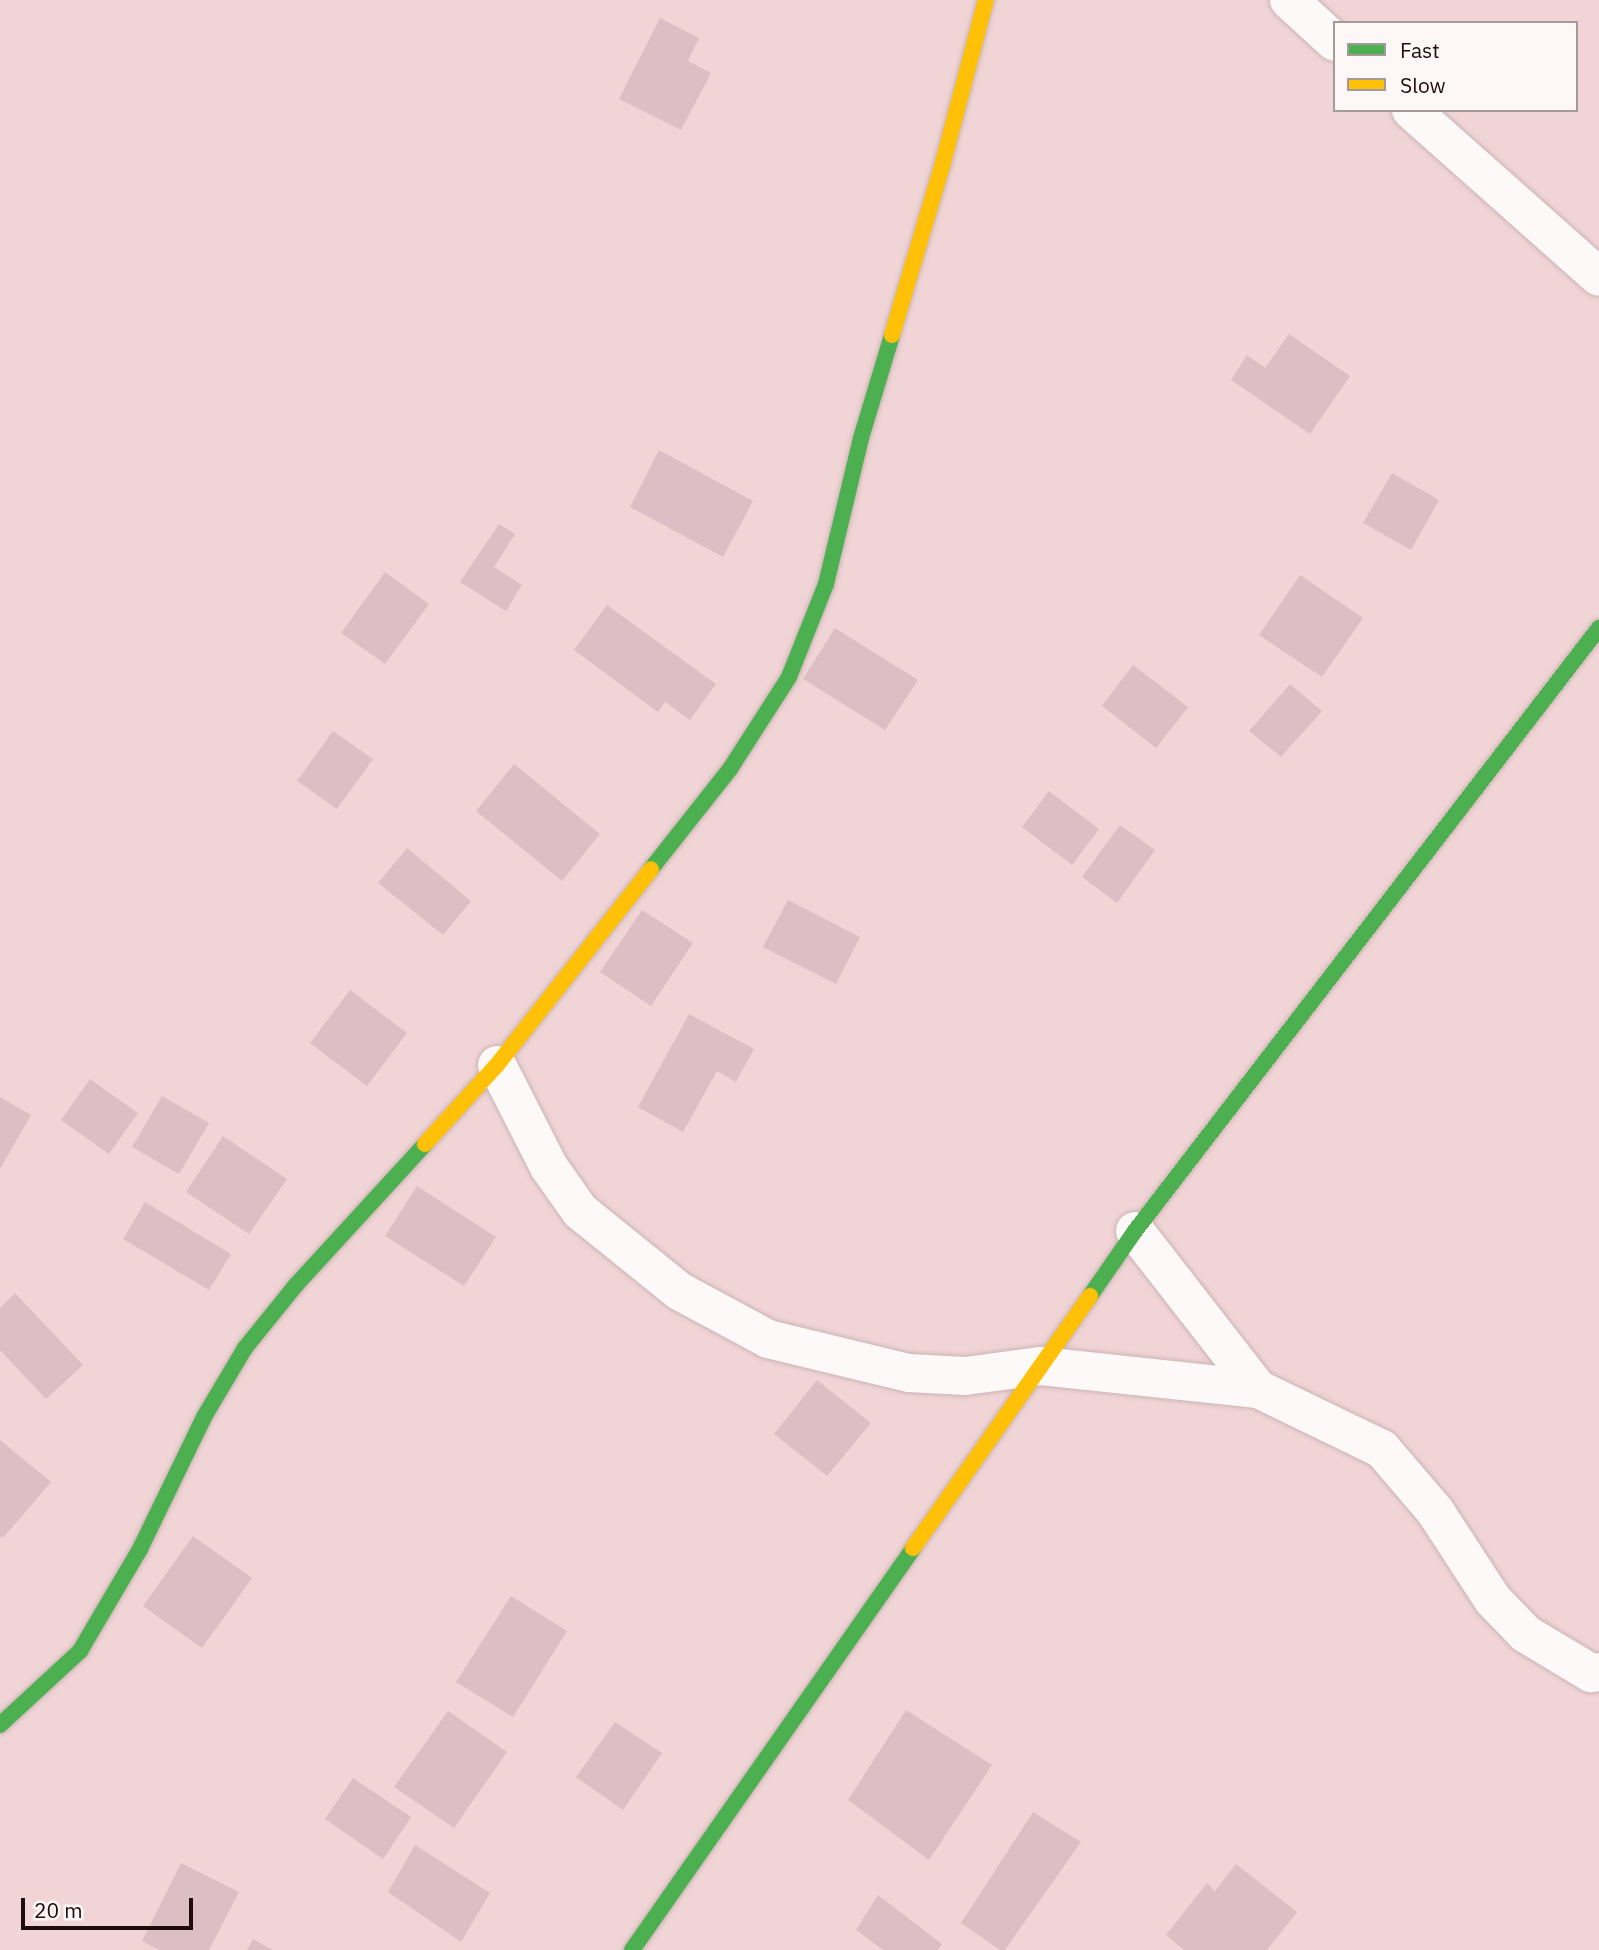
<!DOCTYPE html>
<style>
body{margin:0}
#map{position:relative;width:1599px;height:1950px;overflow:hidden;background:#f1d5d6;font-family:"IBM Plex Sans",sans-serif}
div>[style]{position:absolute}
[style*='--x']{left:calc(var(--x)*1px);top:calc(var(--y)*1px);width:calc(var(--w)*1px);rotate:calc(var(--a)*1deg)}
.building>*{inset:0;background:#dbbfc5}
.roads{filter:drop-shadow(0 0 2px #cbb3b4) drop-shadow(0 0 2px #cbb3b4)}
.street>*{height:38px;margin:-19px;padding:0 19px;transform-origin:19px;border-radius:19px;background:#fdf9f9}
.fast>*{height:16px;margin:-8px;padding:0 8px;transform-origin:8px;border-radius:8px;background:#4caf50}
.slow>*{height:16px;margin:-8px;padding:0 8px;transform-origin:8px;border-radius:8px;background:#ffc107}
span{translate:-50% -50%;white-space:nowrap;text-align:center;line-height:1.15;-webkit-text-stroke:7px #fef7f8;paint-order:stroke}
.legend{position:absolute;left:1333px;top:21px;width:245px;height:91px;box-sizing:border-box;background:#fef7f8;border:2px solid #a6999a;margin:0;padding:9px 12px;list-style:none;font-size:21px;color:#210b0d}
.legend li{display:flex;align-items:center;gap:14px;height:35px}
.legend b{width:35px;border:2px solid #a6999a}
.scale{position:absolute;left:21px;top:1898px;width:172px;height:32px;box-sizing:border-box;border:4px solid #210b0d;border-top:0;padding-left:9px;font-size:21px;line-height:24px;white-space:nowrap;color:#210b0d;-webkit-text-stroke:5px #fef7f8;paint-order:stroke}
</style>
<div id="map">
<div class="building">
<div style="clip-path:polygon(660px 18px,699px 38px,688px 61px,711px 73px,681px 130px,619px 99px)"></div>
<div style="clip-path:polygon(1289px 334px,1350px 376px,1310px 434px,1231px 380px,1247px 355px,1265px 368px)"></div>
<div style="clip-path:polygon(659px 450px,753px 501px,723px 557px,630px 507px)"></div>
<div style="clip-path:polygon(1392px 473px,1439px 500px,1411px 550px,1363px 523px)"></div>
<div style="clip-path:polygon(499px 524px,515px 534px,494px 567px,522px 585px,506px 611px,460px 582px)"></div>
<div style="clip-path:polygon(385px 572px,429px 604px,385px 664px,341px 633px)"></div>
<div style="clip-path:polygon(1300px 575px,1363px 618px,1322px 677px,1259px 635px)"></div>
<div style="clip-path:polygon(607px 605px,716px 684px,690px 720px,665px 702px,658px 712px,574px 650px)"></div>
<div style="clip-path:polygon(835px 628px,918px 680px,885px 730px,803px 679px)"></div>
<div style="clip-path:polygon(1133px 665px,1188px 707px,1156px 748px,1102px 706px)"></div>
<div style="clip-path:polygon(1290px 684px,1322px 711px,1281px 757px,1249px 731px)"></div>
<div style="clip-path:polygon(333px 731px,373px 759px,337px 809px,297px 781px)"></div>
<div style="clip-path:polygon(514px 764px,600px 834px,562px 881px,476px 811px)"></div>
<div style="clip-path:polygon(1049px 791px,1099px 829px,1072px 865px,1022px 827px)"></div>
<div style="clip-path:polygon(1120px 825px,1155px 850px,1117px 903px,1082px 877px)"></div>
<div style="clip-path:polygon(407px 848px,471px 901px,443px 935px,378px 883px)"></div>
<div style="clip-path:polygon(788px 900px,860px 937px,836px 984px,763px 947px)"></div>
<div style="clip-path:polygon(642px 910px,693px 943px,651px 1006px,600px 972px)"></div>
<div style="clip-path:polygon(350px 990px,407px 1033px,367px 1086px,310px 1043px)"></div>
<div style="clip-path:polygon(689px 1014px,754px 1049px,736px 1082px,717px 1071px,683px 1132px,638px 1107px)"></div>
<div style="clip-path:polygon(90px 1079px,138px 1113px,109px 1154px,61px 1120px)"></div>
<div style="clip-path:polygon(162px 1096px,209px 1123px,179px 1174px,132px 1147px)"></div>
<div style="clip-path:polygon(0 1097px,31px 1115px,0 1169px)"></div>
<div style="clip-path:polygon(223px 1136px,287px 1179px,249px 1234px,186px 1192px)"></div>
<div style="clip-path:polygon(417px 1186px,496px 1237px,464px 1286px,385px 1236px)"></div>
<div style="clip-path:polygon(145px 1202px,231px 1254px,209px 1290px,123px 1239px)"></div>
<div style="clip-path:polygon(15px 1293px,83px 1365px,46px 1399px,0 1350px,0 1308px)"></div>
<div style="clip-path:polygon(817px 1380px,871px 1423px,827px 1476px,774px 1434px)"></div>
<div style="clip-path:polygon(0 1440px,51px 1482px,3px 1538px,0 1536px)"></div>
<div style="clip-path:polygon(193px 1536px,252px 1578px,202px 1648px,143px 1606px)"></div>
<div style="clip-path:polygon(511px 1596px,567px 1631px,513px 1717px,456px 1682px)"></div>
<div style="clip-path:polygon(906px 1710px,992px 1765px,929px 1860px,848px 1800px)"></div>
<div style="clip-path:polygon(448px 1711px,507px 1752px,454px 1828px,394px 1787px)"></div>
<div style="clip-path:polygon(615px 1722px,662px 1753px,623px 1810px,576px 1777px)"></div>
<div style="clip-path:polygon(353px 1778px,411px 1817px,383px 1859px,325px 1819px)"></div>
<div style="clip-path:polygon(1033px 1812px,1081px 1842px,1005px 1950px,1000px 1950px,961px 1923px)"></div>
<div style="clip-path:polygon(415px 1845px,490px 1893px,461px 1942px,388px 1892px)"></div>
<div style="clip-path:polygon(181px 1863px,239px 1892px,209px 1950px,159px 1950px,142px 1941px)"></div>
<div style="clip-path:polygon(1236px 1864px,1297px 1912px,1267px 1950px,1184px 1950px,1166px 1935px,1207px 1883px,1215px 1891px)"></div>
<div style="clip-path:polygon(878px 1895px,942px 1944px,938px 1950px,883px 1950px,856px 1930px)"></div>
<div style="clip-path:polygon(253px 1939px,273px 1950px,247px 1950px)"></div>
</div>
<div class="roads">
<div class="street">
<div style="--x:1289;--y:0;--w:62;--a:42.4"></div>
<div style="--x:1411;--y:110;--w:251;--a:41.6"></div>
<div style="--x:497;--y:1065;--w:114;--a:63"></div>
<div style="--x:549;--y:1167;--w:54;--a:54.8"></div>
<div style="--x:580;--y:1211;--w:127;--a:38.9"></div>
<div style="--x:679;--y:1291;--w:101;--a:28.3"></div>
<div style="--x:768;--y:1339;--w:145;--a:13.6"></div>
<div style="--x:909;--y:1373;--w:56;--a:3.1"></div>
<div style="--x:965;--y:1376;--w:77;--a:-7.5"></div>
<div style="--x:1041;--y:1366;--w:218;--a:6.1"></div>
<div style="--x:1258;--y:1389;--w:138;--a:25.8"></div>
<div style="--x:1382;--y:1449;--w:82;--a:49.5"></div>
<div style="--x:1435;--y:1511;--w:106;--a:56.9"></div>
<div style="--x:1493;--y:1600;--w:47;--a:45.9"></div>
<div style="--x:1526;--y:1634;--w:76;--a:31"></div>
<div style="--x:1591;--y:1673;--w:8;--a:-7"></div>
<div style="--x:1135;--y:1231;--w:200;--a:52.1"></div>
</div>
<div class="fast">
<div style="--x:651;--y:869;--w:127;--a:-51.7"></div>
<div style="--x:730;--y:769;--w:109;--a:-57.3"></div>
<div style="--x:789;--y:677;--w:100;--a:-68.3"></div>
<div style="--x:826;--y:584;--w:150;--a:-76.5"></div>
<div style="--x:861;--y:438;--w:108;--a:-73.2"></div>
<div style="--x:1090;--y:1296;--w:79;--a:-55.3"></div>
<div style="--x:1135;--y:1231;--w:761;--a:-52.42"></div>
<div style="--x:0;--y:1725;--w:109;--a:-42.8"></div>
<div style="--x:80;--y:1651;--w:118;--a:-59.5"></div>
<div style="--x:140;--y:1549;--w:147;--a:-64.1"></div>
<div style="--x:204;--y:1417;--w:80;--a:-59.3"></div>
<div style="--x:245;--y:1348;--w:81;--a:-51"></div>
<div style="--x:296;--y:1285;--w:191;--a:-47.5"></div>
<div style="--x:632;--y:1950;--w:490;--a:-55"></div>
</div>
<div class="slow">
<div style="--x:892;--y:335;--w:176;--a:-73.5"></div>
<div style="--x:942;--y:166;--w:172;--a:-75.2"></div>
<div style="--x:425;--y:1144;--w:107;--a:-47.7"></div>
<div style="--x:497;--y:1065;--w:249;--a:-51.8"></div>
<div style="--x:913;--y:1548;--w:308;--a:-54.9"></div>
</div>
</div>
<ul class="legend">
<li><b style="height:9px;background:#4caf50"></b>Fast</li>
<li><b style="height:9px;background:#ffc107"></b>Slow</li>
</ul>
<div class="scale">20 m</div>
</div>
